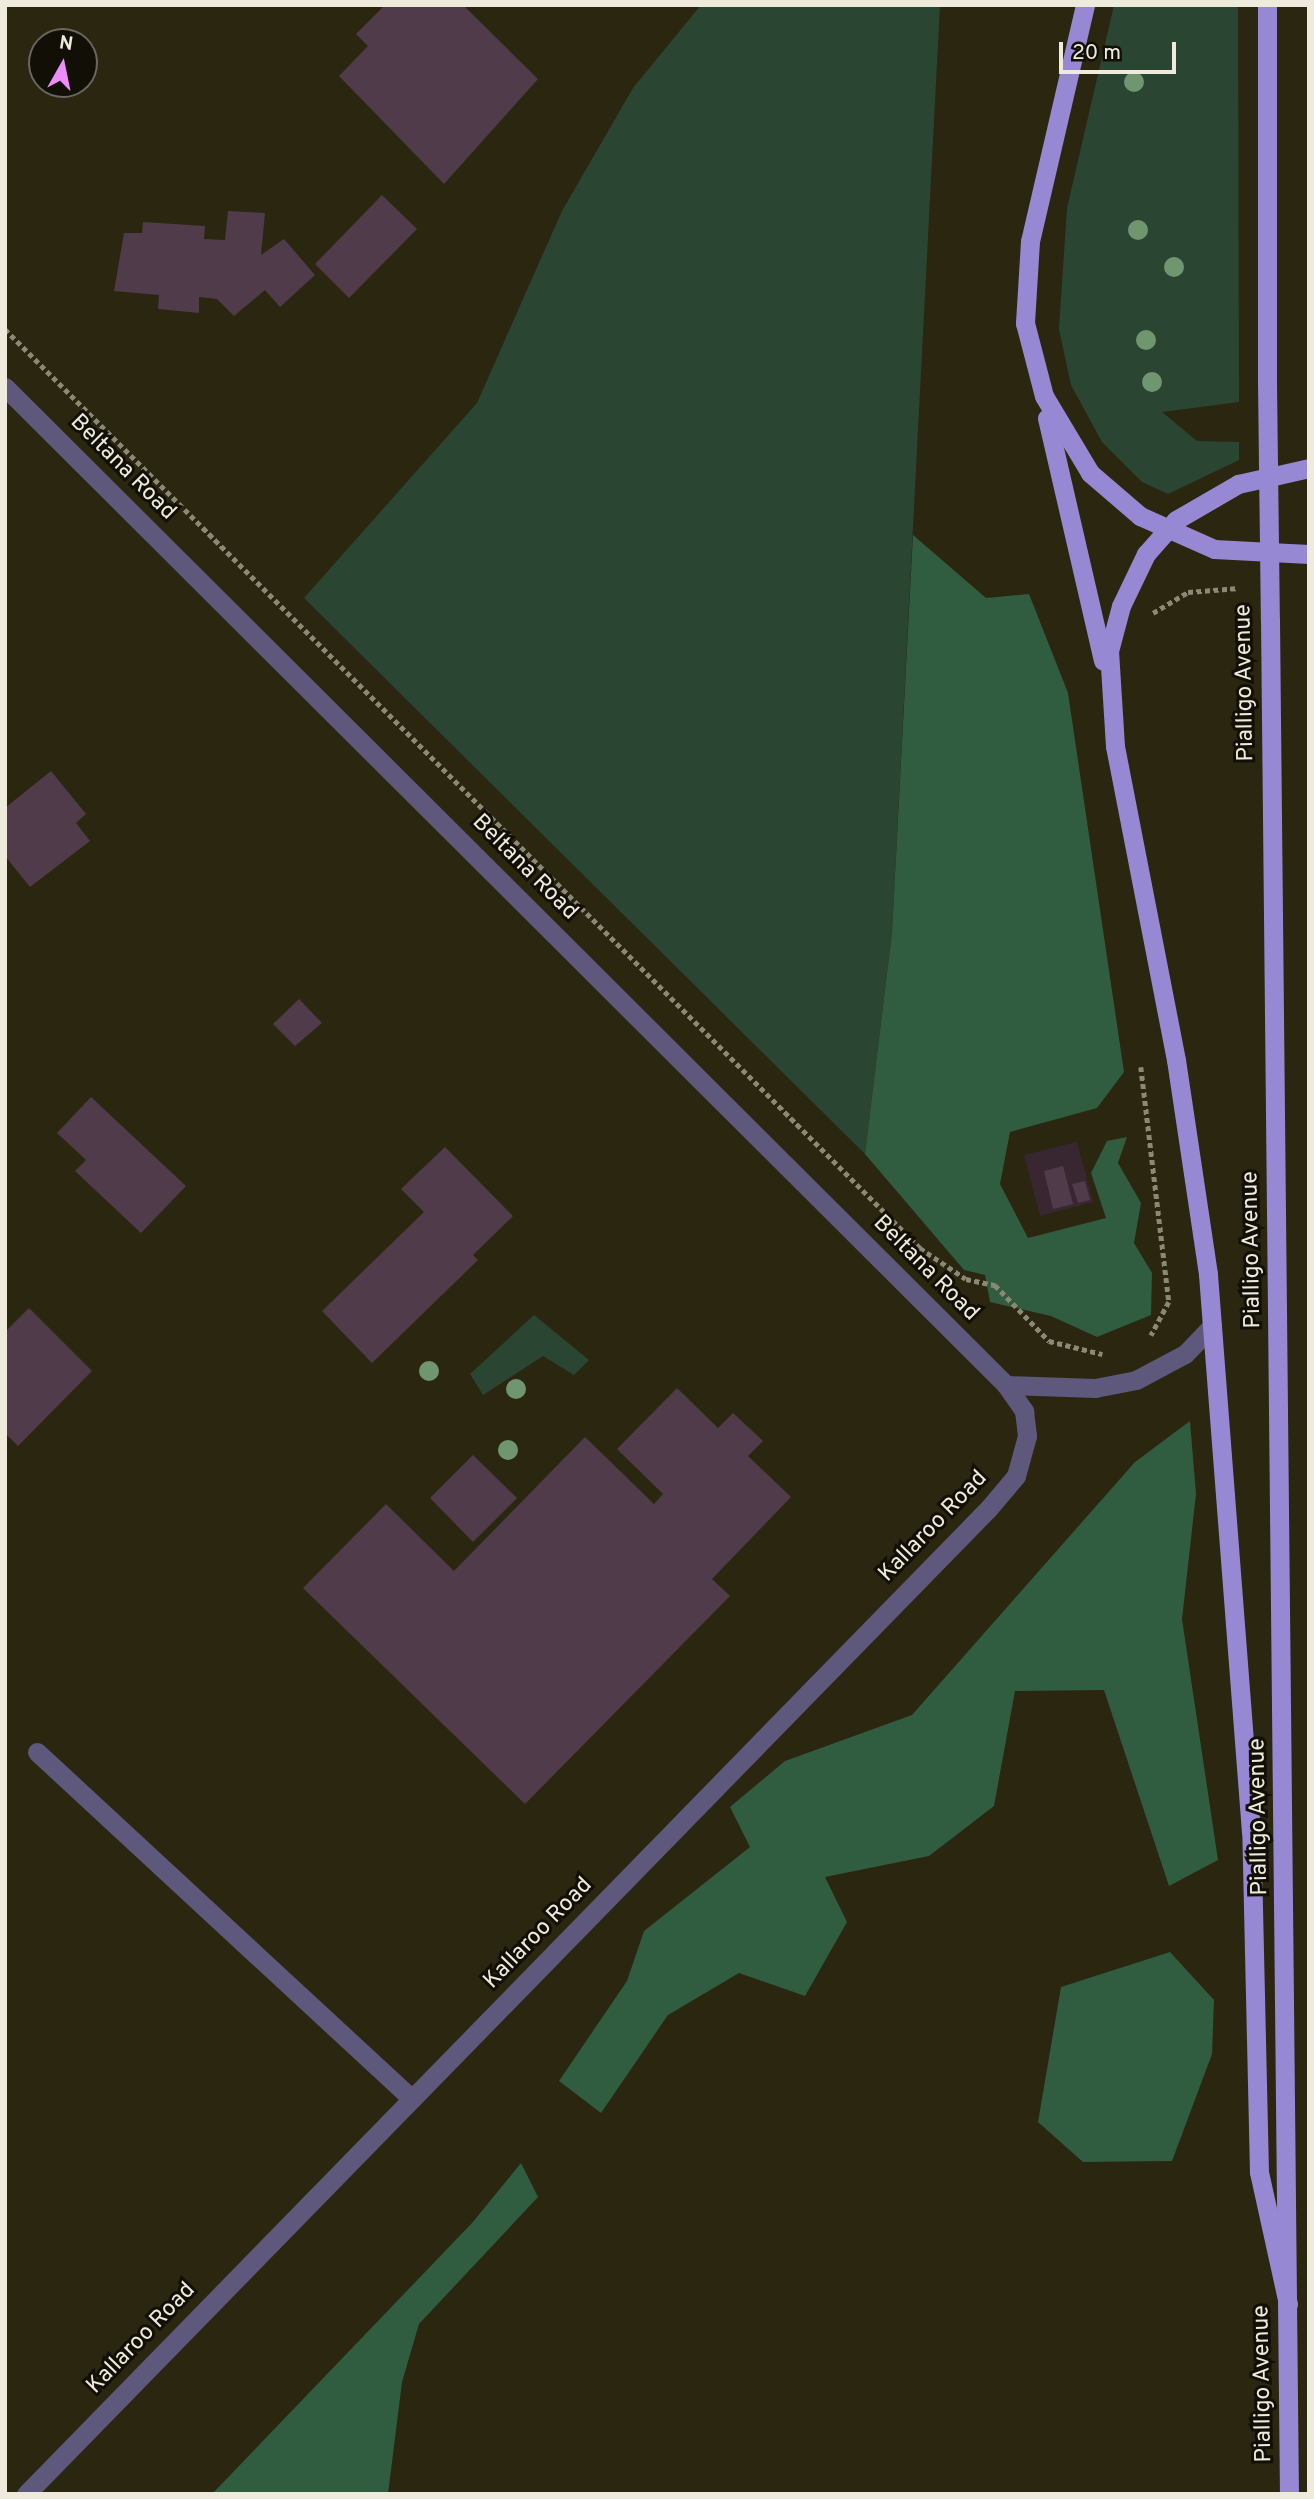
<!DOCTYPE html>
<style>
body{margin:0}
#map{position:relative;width:1314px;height:2499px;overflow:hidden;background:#2b260f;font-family:Overpass,sans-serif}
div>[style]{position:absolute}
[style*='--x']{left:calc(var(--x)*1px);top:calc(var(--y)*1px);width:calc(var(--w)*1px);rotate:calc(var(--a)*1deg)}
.industrial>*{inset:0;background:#382731}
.green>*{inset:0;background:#2a4633}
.forest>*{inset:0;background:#305c40}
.building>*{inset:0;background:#503b4a}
.path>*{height:4.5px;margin-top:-2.25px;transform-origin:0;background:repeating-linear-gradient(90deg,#8c8876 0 5px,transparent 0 8.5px)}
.service>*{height:19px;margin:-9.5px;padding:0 9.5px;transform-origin:9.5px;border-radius:9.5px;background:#5e587c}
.minor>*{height:19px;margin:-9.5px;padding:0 9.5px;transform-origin:9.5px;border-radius:9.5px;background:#5e587c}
.primary>*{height:19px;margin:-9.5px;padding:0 9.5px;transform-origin:9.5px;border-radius:9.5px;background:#9688d3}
.primary-bridge>*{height:19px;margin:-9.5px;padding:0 9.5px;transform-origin:9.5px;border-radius:9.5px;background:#9688d3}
.trees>*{width:20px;height:20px;margin:-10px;border-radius:50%;background:#709670}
span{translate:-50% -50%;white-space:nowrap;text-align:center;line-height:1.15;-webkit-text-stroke:6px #110f06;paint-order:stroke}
.street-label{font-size:23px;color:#eeebdd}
.frame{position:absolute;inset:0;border:7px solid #eeebdd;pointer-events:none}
.north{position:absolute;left:28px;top:28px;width:70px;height:70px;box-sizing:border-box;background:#110f06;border:2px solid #69675c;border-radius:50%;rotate:9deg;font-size:19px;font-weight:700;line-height:28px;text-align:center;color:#eeebdd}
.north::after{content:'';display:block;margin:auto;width:24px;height:32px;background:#ed8cf9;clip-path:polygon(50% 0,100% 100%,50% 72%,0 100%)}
.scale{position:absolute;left:1059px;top:42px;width:117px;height:32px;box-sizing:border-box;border:4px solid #eeebdd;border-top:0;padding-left:9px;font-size:21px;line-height:24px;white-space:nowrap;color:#eeebdd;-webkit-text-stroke:5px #110f06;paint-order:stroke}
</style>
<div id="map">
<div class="industrial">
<div style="clip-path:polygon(1077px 1142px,1093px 1202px,1040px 1216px,1024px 1155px)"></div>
</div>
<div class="green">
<div style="clip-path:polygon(701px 5px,940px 5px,892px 932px,865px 1154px,304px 598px,477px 403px,562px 211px,633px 88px)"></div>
<div style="clip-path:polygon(1114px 5px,1238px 5px,1239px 402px,1162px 412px,1197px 441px,1239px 442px,1239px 460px,1168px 494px,1142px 482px,1102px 442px,1071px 385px,1059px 329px,1067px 208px)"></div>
<div style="clip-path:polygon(534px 1315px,589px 1360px,574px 1375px,543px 1356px,483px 1395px,470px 1374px)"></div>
</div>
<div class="forest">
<div style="clip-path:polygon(913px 535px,986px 598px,1029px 594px,1068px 693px,1124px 1072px,1097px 1108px,1010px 1132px,1000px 1184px,1028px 1238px,1106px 1218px,1091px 1173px,1107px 1141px,1127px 1137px,1118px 1163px,1141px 1203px,1134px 1243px,1152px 1273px,1151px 1315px,1097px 1337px,1051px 1316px,990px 1302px,985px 1275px,964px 1270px,865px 1154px,892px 932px)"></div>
<div style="clip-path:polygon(1190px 1421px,1196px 1494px,1182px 1619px,1218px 1860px,1169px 1886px,1104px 1690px,1015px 1691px,994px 1806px,929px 1856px,825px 1877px,847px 1922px,805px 1996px,739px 1973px,668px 2015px,601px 2113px,559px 2081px,627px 1981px,644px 1931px,750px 1847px,730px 1807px,785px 1761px,912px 1715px,1135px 1462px)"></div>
<div style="clip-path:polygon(1170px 1952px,1214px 2000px,1212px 2054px,1172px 2161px,1083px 2162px,1038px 2122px,1061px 1987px)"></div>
<div style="clip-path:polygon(521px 2163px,538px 2197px,419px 2324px,402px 2382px,388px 2494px,213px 2493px,472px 2223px)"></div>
</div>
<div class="building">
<div style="clip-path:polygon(385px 5px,463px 5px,538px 79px,444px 184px,339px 76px,368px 46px,356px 34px)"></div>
<div style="clip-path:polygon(382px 195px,417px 229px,349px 298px,315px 264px)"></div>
<div style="clip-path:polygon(228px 211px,265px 213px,261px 255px,284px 239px,315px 275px,280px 307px,265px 290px,234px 316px,217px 299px,199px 297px,199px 313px,158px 309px,159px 295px,114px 291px,124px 233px,142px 233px,143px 222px,205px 226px,204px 239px,225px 240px)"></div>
<div style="clip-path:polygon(51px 771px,86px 814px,76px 823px,90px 841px,30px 887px,5px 856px,5px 808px)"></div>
<div style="clip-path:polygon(299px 999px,322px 1023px,295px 1046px,273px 1024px)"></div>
<div style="clip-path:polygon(91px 1097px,186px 1186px,141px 1233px,75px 1171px,86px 1160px,57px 1133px)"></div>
<div style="clip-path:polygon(445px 1147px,513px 1216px,473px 1255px,478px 1260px,372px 1363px,322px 1311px,424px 1212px,401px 1189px)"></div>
<div style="clip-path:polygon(1063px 1166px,1073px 1204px,1053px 1209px,1044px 1171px)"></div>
<div style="clip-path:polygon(1085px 1181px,1090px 1200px,1078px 1203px,1072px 1184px)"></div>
<div style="clip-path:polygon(29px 1308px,92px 1371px,18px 1446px,5px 1433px,5px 1332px)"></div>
<div style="clip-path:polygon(677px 1388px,718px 1428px,733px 1413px,763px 1441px,748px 1456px,791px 1497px,712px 1579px,730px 1596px,525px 1804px,303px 1588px,386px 1504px,454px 1571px,585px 1437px,654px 1504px,663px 1494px,617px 1449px)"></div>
<div style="clip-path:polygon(473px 1455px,517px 1498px,473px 1542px,430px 1498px)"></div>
</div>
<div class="path">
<div style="--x:5;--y:329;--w:1297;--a:45.12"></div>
<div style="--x:920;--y:1248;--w:55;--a:34"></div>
<div style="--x:966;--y:1279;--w:30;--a:12"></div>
<div style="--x:995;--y:1285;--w:78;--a:46"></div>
<div style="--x:1049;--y:1341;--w:55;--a:13.8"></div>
<div style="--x:1153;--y:613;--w:41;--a:-31"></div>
<div style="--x:1188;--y:592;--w:51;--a:-4.5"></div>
<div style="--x:1141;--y:1067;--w:237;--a:83.2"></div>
<div style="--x:1169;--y:1302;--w:38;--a:118"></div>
</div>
<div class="service">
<div style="--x:37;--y:1752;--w:511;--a:42.78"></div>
</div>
<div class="minor">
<div style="--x:5;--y:387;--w:1414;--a:44.91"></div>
<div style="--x:1006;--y:1385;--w:32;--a:55"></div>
<div style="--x:1024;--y:1411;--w:25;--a:83"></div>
<div style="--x:1027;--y:1436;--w:41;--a:105.4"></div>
<div style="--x:1016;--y:1476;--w:42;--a:130.2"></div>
<div style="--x:989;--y:1508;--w:1378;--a:134.32"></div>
<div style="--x:1006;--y:1385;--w:89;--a:1.9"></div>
<div style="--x:1095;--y:1388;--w:42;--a:-11"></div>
<div style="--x:1136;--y:1380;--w:55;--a:-28"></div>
<div style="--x:1185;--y:1354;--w:39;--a:-46"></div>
</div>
<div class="primary">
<div style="--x:1085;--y:5;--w:242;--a:103.1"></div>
<div style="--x:1030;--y:241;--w:82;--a:93.5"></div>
<div style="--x:1025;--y:323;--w:75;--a:75.4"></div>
<div style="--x:1044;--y:396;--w:90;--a:59.1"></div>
<div style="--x:1090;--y:473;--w:66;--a:40.7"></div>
<div style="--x:1140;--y:516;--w:81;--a:24"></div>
<div style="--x:1214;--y:549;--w:95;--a:3"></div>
<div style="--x:1267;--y:5;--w:378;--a:90"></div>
<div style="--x:1047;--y:418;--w:249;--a:77"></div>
<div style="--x:1270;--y:620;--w:1874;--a:89.42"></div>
<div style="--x:1288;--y:2304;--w:135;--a:-102.4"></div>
<div style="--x:1259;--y:2172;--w:340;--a:-91.3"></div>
<div style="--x:1251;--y:1832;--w:560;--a:-94.41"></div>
<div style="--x:1208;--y:1274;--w:216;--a:-98.5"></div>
<div style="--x:1176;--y:1060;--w:320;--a:-101"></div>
<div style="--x:1115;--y:746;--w:95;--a:-93.6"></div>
<div style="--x:1109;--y:651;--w:47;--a:-75.1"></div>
<div style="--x:1121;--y:606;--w:58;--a:-64.3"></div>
<div style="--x:1146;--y:554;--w:45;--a:-48.6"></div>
<div style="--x:1176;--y:520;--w:72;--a:-30.1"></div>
<div style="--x:1238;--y:484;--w:73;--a:-12.7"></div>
</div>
<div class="primary-bridge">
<div style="--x:1267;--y:383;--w:237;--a:89.3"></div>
</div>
<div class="trees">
<div style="left:1134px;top:82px"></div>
<div style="left:1138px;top:230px"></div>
<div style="left:1174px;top:267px"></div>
<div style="left:1146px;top:340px"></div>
<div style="left:1152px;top:382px"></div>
<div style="left:429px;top:1371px"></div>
<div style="left:516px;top:1389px"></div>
<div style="left:508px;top:1450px"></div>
</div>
<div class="street-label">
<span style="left:122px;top:468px;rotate:45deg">Beltana Road</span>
<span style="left:1246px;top:683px;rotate:-91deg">Pialligo Avenue</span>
<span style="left:524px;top:868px;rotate:45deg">Beltana Road</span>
<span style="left:1253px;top:1250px;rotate:-91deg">Pialligo Avenue</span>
<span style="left:925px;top:1269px;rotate:45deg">Beltana Road</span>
<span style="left:934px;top:1527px;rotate:-46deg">Kallaroo Road</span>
<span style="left:1260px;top:1817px;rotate:-91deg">Pialligo Avenue</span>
<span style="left:539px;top:1934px;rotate:-46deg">Kallaroo Road</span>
<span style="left:142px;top:2339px;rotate:-46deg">Kallaroo Road</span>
<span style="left:1264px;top:2384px;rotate:-91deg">Pialligo Avenue</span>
</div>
<div class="frame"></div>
<div class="north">N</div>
<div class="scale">20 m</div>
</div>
